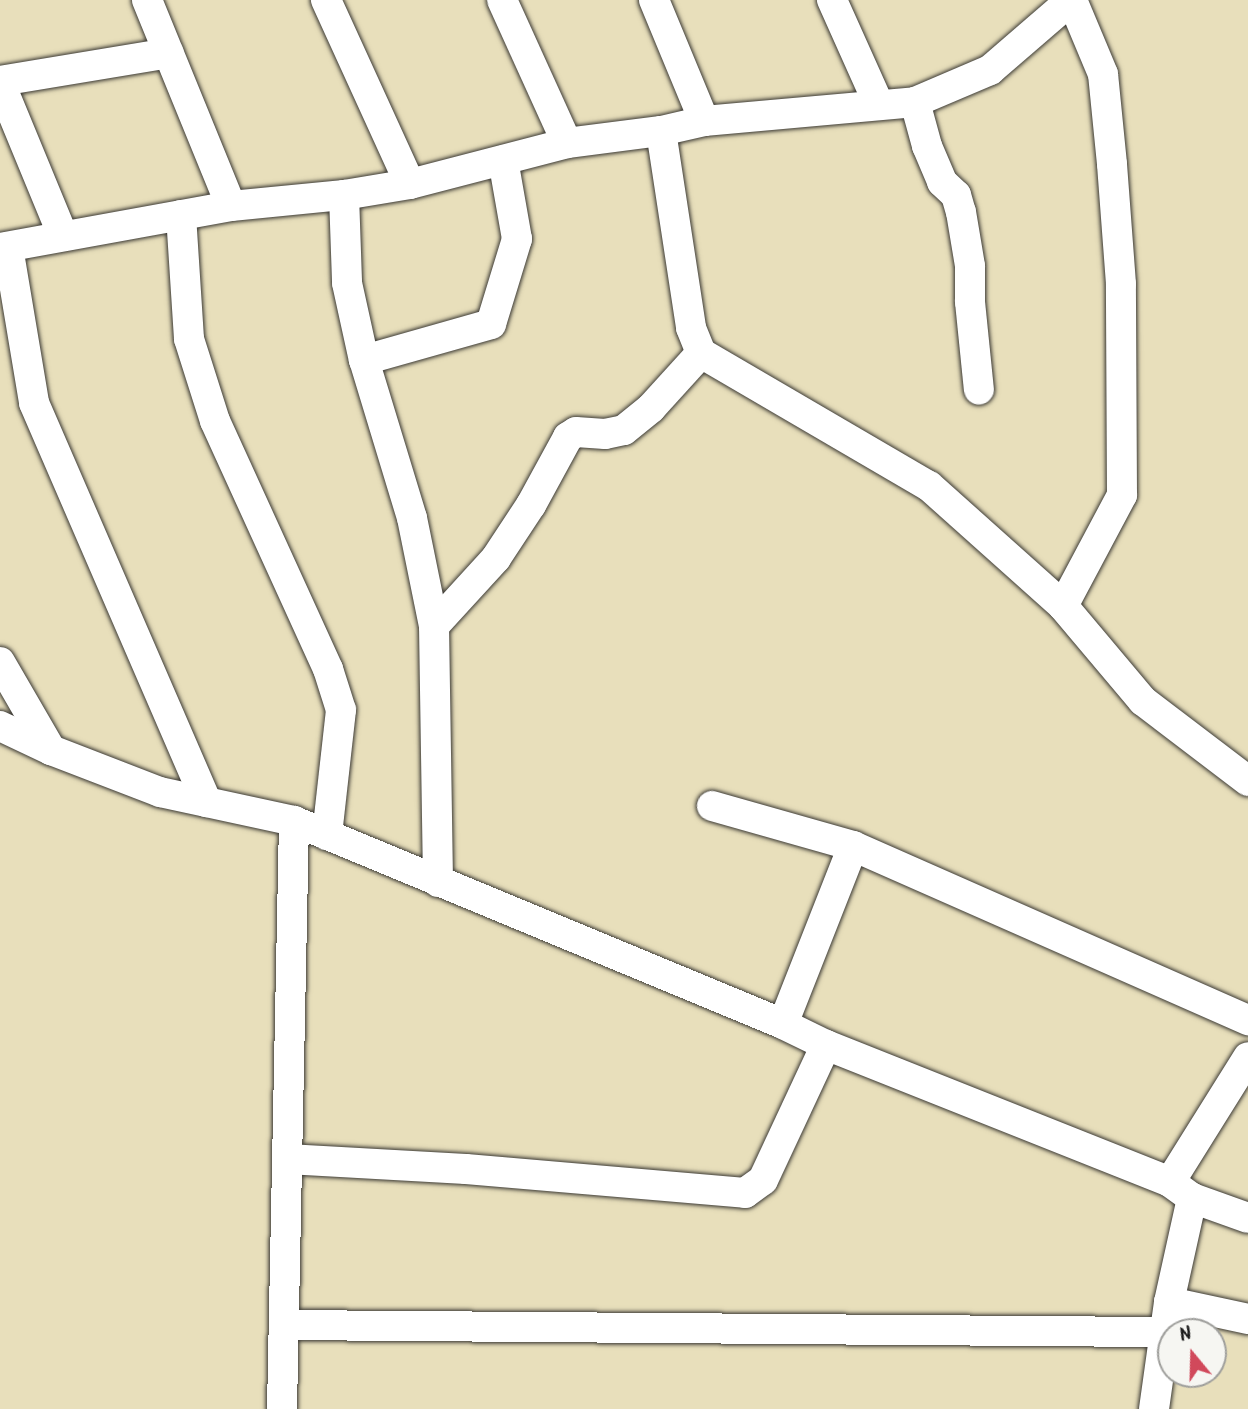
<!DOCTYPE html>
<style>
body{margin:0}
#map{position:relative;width:1248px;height:1409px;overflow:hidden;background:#e8dfbb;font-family:Kalam,sans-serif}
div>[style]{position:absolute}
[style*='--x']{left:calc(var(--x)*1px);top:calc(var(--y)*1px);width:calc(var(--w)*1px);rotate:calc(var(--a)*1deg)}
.roads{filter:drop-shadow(0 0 2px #3b3934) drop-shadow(0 0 2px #3b3934)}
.minor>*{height:30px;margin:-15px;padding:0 15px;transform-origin:15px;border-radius:15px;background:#fff}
span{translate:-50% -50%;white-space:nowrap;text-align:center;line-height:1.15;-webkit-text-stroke:5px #f6f6f2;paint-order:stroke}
.north{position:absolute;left:1157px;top:1318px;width:70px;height:70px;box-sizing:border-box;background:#f6f6f2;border:2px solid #9f9f9c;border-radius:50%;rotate:341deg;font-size:19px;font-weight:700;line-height:28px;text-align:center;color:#1c1c1c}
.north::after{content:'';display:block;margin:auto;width:24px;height:32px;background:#d1495b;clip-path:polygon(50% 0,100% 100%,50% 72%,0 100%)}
</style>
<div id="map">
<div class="roads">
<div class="minor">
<div style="--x:147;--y:0;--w:222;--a:67.8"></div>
<div style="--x:326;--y:0;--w:202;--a:65.5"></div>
<div style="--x:502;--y:0;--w:157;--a:65.6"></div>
<div style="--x:654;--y:0;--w:131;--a:67.5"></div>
<div style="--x:832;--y:0;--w:115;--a:65.9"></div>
<div style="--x:0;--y:81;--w:171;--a:-9.4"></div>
<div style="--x:0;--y:83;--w:165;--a:67.6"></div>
<div style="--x:915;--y:102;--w:46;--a:74.7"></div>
<div style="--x:927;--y:146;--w:39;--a:67"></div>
<div style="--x:942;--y:182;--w:19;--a:43"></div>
<div style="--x:956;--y:195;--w:18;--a:74"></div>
<div style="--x:961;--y:212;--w:55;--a:80.5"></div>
<div style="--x:970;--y:266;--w:36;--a:90"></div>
<div style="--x:970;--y:302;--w:88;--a:84.2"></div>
<div style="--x:661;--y:131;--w:199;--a:81.3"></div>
<div style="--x:691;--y:328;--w:27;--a:68"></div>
<div style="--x:701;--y:353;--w:264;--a:30.3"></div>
<div style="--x:929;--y:486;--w:180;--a:41.8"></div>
<div style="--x:1063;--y:606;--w:124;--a:49.9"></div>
<div style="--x:1143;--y:701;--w:132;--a:37.3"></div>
<div style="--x:344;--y:195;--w:88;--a:88"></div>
<div style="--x:347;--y:283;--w:79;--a:77.6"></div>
<div style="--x:364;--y:360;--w:165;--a:73.1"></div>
<div style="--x:412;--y:518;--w:110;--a:78.5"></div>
<div style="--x:434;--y:626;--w:256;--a:89.1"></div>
<div style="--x:181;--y:215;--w:124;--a:86.3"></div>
<div style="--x:189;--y:339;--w:86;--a:72.4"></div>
<div style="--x:215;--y:421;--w:273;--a:65.5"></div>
<div style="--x:328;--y:669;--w:43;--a:72.4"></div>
<div style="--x:341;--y:710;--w:126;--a:96.4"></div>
<div style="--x:8;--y:247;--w:158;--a:80.5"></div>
<div style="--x:34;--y:403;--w:435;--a:66.6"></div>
<div style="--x:0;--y:248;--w:235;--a:-10.3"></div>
<div style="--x:231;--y:206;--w:114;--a:-5.6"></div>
<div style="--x:344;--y:195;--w:67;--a:-9.5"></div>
<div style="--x:410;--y:184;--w:162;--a:-14.6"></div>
<div style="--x:567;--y:143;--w:95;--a:-7.3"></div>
<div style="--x:661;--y:131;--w:44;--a:-13.1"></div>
<div style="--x:704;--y:121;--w:212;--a:-5.1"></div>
<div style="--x:915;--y:102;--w:82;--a:-23.1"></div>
<div style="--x:990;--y:70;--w:107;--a:-40.8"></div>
<div style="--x:364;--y:360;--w:132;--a:-15.8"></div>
<div style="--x:491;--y:324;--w:89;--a:-73"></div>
<div style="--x:517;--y:239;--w:80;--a:-100"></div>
<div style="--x:1063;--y:606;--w:126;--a:-62"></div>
<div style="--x:1122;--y:495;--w:211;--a:-90.3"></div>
<div style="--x:1121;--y:284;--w:120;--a:-94.3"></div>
<div style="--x:1112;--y:164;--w:90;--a:-95.7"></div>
<div style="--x:1103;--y:74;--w:80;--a:-112.7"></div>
<div style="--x:434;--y:626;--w:92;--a:-47.6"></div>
<div style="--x:496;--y:558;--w:64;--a:-56.6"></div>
<div style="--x:531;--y:505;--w:77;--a:-61.4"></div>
<div style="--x:568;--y:437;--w:9;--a:-32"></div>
<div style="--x:576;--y:432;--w:29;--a:4"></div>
<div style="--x:605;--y:434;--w:19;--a:-12"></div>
<div style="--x:624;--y:430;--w:35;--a:-39"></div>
<div style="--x:651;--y:408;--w:74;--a:-47.7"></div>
<div style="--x:0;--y:662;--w:102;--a:59.9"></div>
<div style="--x:0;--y:726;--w:56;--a:25.2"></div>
<div style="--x:51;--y:750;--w:117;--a:21.1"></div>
<div style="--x:160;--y:792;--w:137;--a:12.2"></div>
<div style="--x:294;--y:821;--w:529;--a:22.54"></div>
<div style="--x:783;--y:1024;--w:48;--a:26"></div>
<div style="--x:826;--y:1045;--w:370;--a:21.7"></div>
<div style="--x:1170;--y:1182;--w:27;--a:36"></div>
<div style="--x:1192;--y:1198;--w:59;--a:19.7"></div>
<div style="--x:712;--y:806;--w:147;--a:15.8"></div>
<div style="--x:853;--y:846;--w:432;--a:23.8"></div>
<div style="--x:783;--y:1024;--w:191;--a:-68.5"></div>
<div style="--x:287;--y:1159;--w:179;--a:3.2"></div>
<div style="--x:466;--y:1169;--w:280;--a:4.9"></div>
<div style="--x:745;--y:1193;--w:22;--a:-36"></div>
<div style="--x:763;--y:1180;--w:149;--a:-65"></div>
<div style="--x:1170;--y:1182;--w:147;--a:-58"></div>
<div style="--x:1169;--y:1302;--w:81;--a:12.1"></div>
<div style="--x:284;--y:1325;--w:881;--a:0.46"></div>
<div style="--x:282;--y:1409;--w:588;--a:-88.83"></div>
<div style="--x:1154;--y:1409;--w:108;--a:-82"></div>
<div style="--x:1169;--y:1302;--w:107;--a:-77.5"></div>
</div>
</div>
<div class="north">N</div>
</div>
